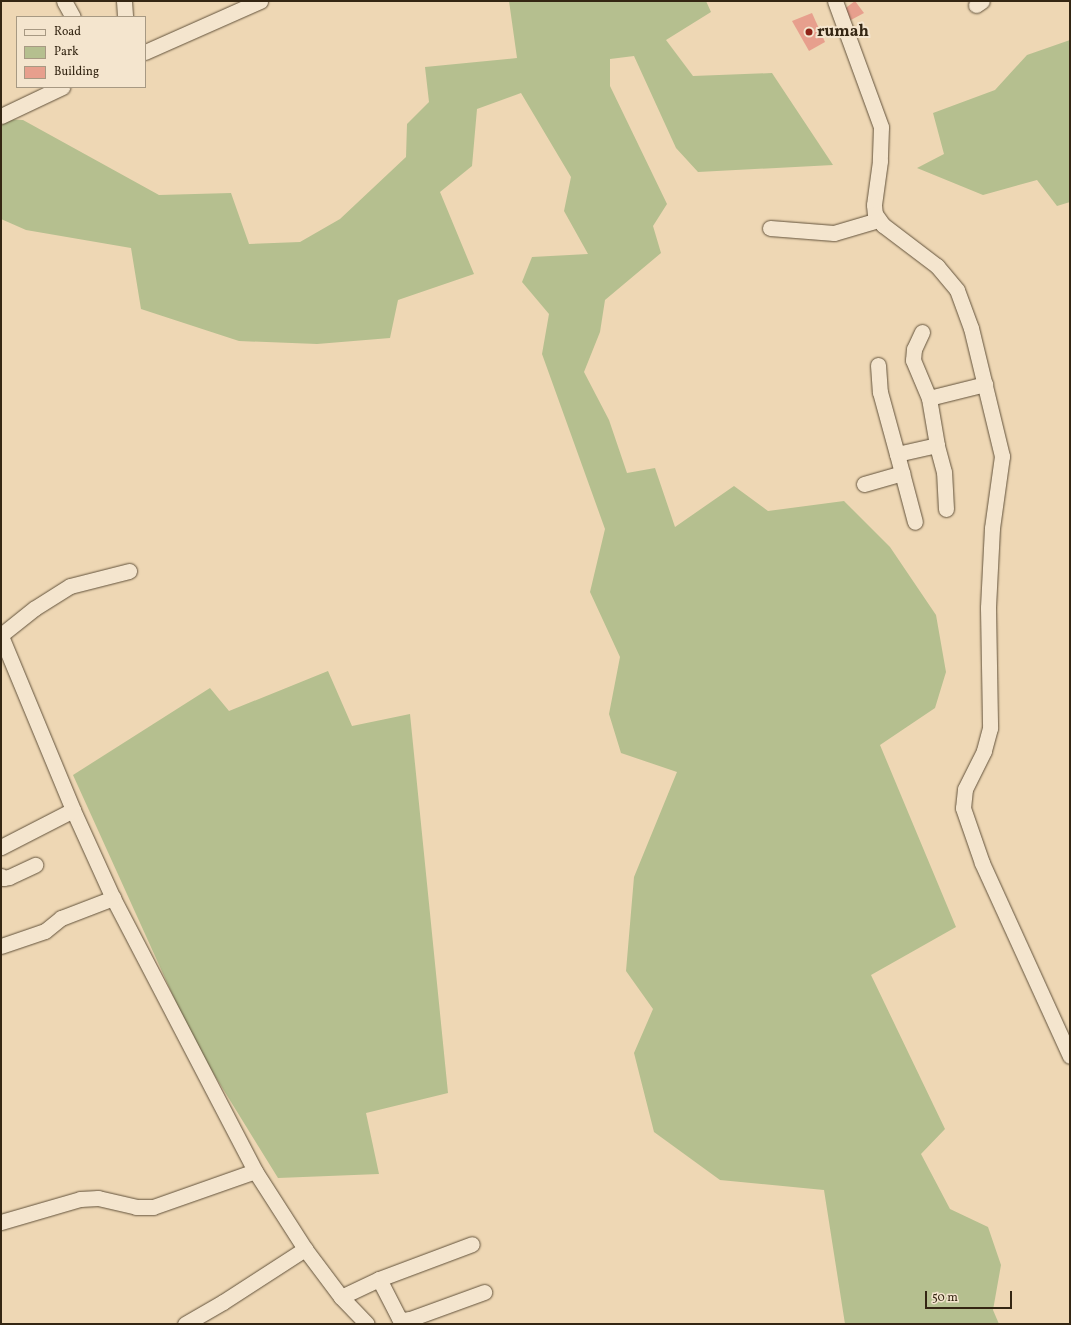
<!DOCTYPE html>
<style>
body{margin:0}
#map{position:relative;width:1071px;height:1325px;overflow:hidden;background:#eed7b4;font-family:Vollkorn,serif}
div>[style]{position:absolute}
[style*='--x']{left:calc(var(--x)*1px);top:calc(var(--y)*1px);width:calc(var(--w)*1px);rotate:calc(var(--a)*1deg)}
.green>*{inset:0;background:#b5bf8f}
.building>*{inset:0;background:#e79f8d}
.roads{filter:drop-shadow(0 0 1px #62523b) drop-shadow(0 0 1px #62523b)}
.minor>*{height:15px;margin:-7.5px;padding:0 7.5px;transform-origin:7.5px;border-radius:7.5px;background:#f4e5ce}
.dots>*{width:11px;height:11px;translate:-50% -50%;box-sizing:border-box;border:2px solid #f4e5ce;border-radius:50%}
span{translate:-50% -50%;white-space:nowrap;text-align:center;line-height:1.15;-webkit-text-stroke:4px #f4e5ce;paint-order:stroke}
.poi-label{font-size:16px;color:#342613;font-weight:700}
.left{translate:0 -50%;text-align:left}
.frame{position:absolute;inset:0;border:2px solid #342613;pointer-events:none}
.legend{position:absolute;left:16px;top:16px;width:130px;height:72px;box-sizing:border-box;background:#f4e5ce;border:1px solid #a79983;margin:0;padding:5px 7px;list-style:none;font-size:12px;color:#342613}
.legend li{display:flex;align-items:center;gap:8px;height:20px}
.legend b{width:20px;border:1px solid #a79983}
.scale{position:absolute;left:925px;top:1291px;width:87px;height:18px;box-sizing:border-box;border:2px solid #342613;border-top:0;padding-left:5px;font-size:12px;line-height:14px;white-space:nowrap;color:#342613;-webkit-text-stroke:3px #f4e5ce;paint-order:stroke}
</style>
<div id="map">
<div class="green">
<div style="clip-path:polygon(509px 1px,706px 1px,711px 12px,666px 40px,693px 76px,772px 73px,833px 165px,698px 172px,676px 148px,634px 56px,610px 59px,610px 86px,667px 204px,653px 226px,661px 253px,605px 300px,600px 332px,584px 372px,609px 420px,627px 473px,655px 468px,675px 527px,734px 486px,768px 511px,844px 501px,890px 547px,936px 615px,946px 672px,935px 708px,880px 745px,956px 927px,871px 975px,945px 1129px,921px 1154px,950px 1209px,988px 1227px,1001px 1265px,993px 1310px,999px 1324px,845px 1324px,824px 1190px,720px 1180px,654px 1132px,634px 1053px,653px 1009px,626px 971px,634px 877px,677px 772px,621px 753px,609px 714px,620px 657px,590px 592px,605px 529px,542px 354px,549px 314px,522px 282px,532px 257px,588px 254px,564px 211px,571px 177px,521px 93px,477px 109px,472px 166px,440px 192px,474px 274px,398px 300px,390px 338px,317px 344px,239px 341px,141px 309px,131px 248px,26px 230px,1px 219px,1px 119px,23px 120px,159px 195px,231px 193px,249px 244px,300px 242px,340px 219px,406px 157px,407px 124px,429px 102px,425px 67px,517px 58px)"></div>
<div style="clip-path:polygon(1070px 40px,1070px 202px,1057px 206px,1037px 180px,983px 195px,917px 168px,944px 154px,933px 113px,995px 90px,1027px 55px)"></div>
<div style="clip-path:polygon(328px 671px,352px 726px,410px 714px,448px 1093px,366px 1113px,379px 1174px,278px 1178px,194px 1042px,73px 775px,210px 688px,229px 711px)"></div>
</div>
<div class="building">
<div style="clip-path:polygon(855px 1px,864px 13px,849px 21px,843px 10px)"></div>
<div style="clip-path:polygon(812px 13px,825px 42px,809px 51px,792px 21px)"></div>
</div>
<div class="roads">
<div class="minor">
<div style="--x:64;--y:1;--w:18;--a:61"></div>
<div style="--x:124;--y:1;--w:16;--a:86"></div>
<div style="--x:835;--y:1;--w:134;--a:69.9"></div>
<div style="--x:881;--y:127;--w:34;--a:92"></div>
<div style="--x:880;--y:161;--w:44;--a:97.8"></div>
<div style="--x:874;--y:205;--w:9;--a:84"></div>
<div style="--x:875;--y:214;--w:14;--a:54"></div>
<div style="--x:883;--y:225;--w:68;--a:37.2"></div>
<div style="--x:937;--y:266;--w:31;--a:50"></div>
<div style="--x:957;--y:290;--w:40;--a:69.8"></div>
<div style="--x:971;--y:328;--w:132;--a:76.4"></div>
<div style="--x:1002;--y:456;--w:73;--a:97.9"></div>
<div style="--x:992;--y:528;--w:80;--a:92.9"></div>
<div style="--x:988;--y:608;--w:120;--a:89"></div>
<div style="--x:990;--y:728;--w:24;--a:105"></div>
<div style="--x:984;--y:751;--w:42;--a:116.6"></div>
<div style="--x:965;--y:789;--w:19;--a:96"></div>
<div style="--x:963;--y:808;--w:58;--a:70.9"></div>
<div style="--x:982;--y:863;--w:212;--a:65.5"></div>
<div style="--x:976;--y:5;--w:7;--a:-34"></div>
<div style="--x:145;--y:52;--w:126;--a:-23.9"></div>
<div style="--x:1;--y:116;--w:68;--a:-25.4"></div>
<div style="--x:770;--y:228;--w:64;--a:4.5"></div>
<div style="--x:834;--y:233;--w:46;--a:-16.5"></div>
<div style="--x:922;--y:332;--w:19;--a:115"></div>
<div style="--x:914;--y:349;--w:11;--a:95"></div>
<div style="--x:913;--y:360;--w:41;--a:67.2"></div>
<div style="--x:878;--y:365;--w:27;--a:86"></div>
<div style="--x:880;--y:392;--w:64;--a:74.7"></div>
<div style="--x:897;--y:454;--w:41;--a:-12.7"></div>
<div style="--x:897;--y:454;--w:70;--a:75.2"></div>
<div style="--x:864;--y:484;--w:40;--a:-16"></div>
<div style="--x:946;--y:509;--w:37;--a:-93"></div>
<div style="--x:944;--y:472;--w:28;--a:-105"></div>
<div style="--x:937;--y:445;--w:48;--a:-99.7"></div>
<div style="--x:929;--y:398;--w:58;--a:-14"></div>
<div style="--x:1;--y:635;--w:43;--a:-38.5"></div>
<div style="--x:35;--y:608;--w:41;--a:-32.2"></div>
<div style="--x:70;--y:586;--w:61;--a:-14.3"></div>
<div style="--x:1;--y:636;--w:188;--a:67.5"></div>
<div style="--x:73;--y:810;--w:97;--a:65.6"></div>
<div style="--x:113;--y:898;--w:308;--a:62.5"></div>
<div style="--x:255;--y:1171;--w:93;--a:57.3"></div>
<div style="--x:305;--y:1249;--w:60;--a:53.1"></div>
<div style="--x:341;--y:1297;--w:37;--a:46"></div>
<div style="--x:1;--y:847;--w:81;--a:-27.2"></div>
<div style="--x:1;--y:876;--w:3;--a:45"></div>
<div style="--x:3;--y:878;--w:6;--a:-9"></div>
<div style="--x:9;--y:877;--w:29;--a:-25"></div>
<div style="--x:1;--y:946;--w:46;--a:-18.8"></div>
<div style="--x:45;--y:931;--w:21;--a:-39"></div>
<div style="--x:61;--y:918;--w:56;--a:-21"></div>
<div style="--x:1;--y:1222;--w:82;--a:-16.2"></div>
<div style="--x:80;--y:1199;--w:18;--a:-3"></div>
<div style="--x:98;--y:1198;--w:39;--a:13"></div>
<div style="--x:136;--y:1207;--w:17;--a:0"></div>
<div style="--x:153;--y:1207;--w:108;--a:-19.4"></div>
<div style="--x:379;--y:1279;--w:44;--a:62.9"></div>
<div style="--x:399;--y:1318;--w:4;--a:27"></div>
<div style="--x:403;--y:1320;--w:7;--a:-8"></div>
<div style="--x:410;--y:1319;--w:79;--a:-20"></div>
<div style="--x:341;--y:1297;--w:42;--a:-25.3"></div>
<div style="--x:379;--y:1279;--w:99;--a:-20.6"></div>
<div style="--x:185;--y:1324;--w:44;--a:-30.1"></div>
<div style="--x:223;--y:1302;--w:98;--a:-32.9"></div>
</div>
</div>
<div class="dots">
<div style="left:809px;top:32px;background:#8f2418"></div>
</div>
<div class="poi-label">
<span class="left" style="left:817px;top:32px">rumah</span>
</div>
<div class="frame"></div>
<ul class="legend">
<li><b style="height:5px;background:#f4e5ce"></b>Road</li>
<li><b style="height:11px;background:#b5bf8f"></b>Park</li>
<li><b style="height:11px;background:#e79f8d"></b>Building</li>
</ul>
<div class="scale">50 m</div>
</div>
